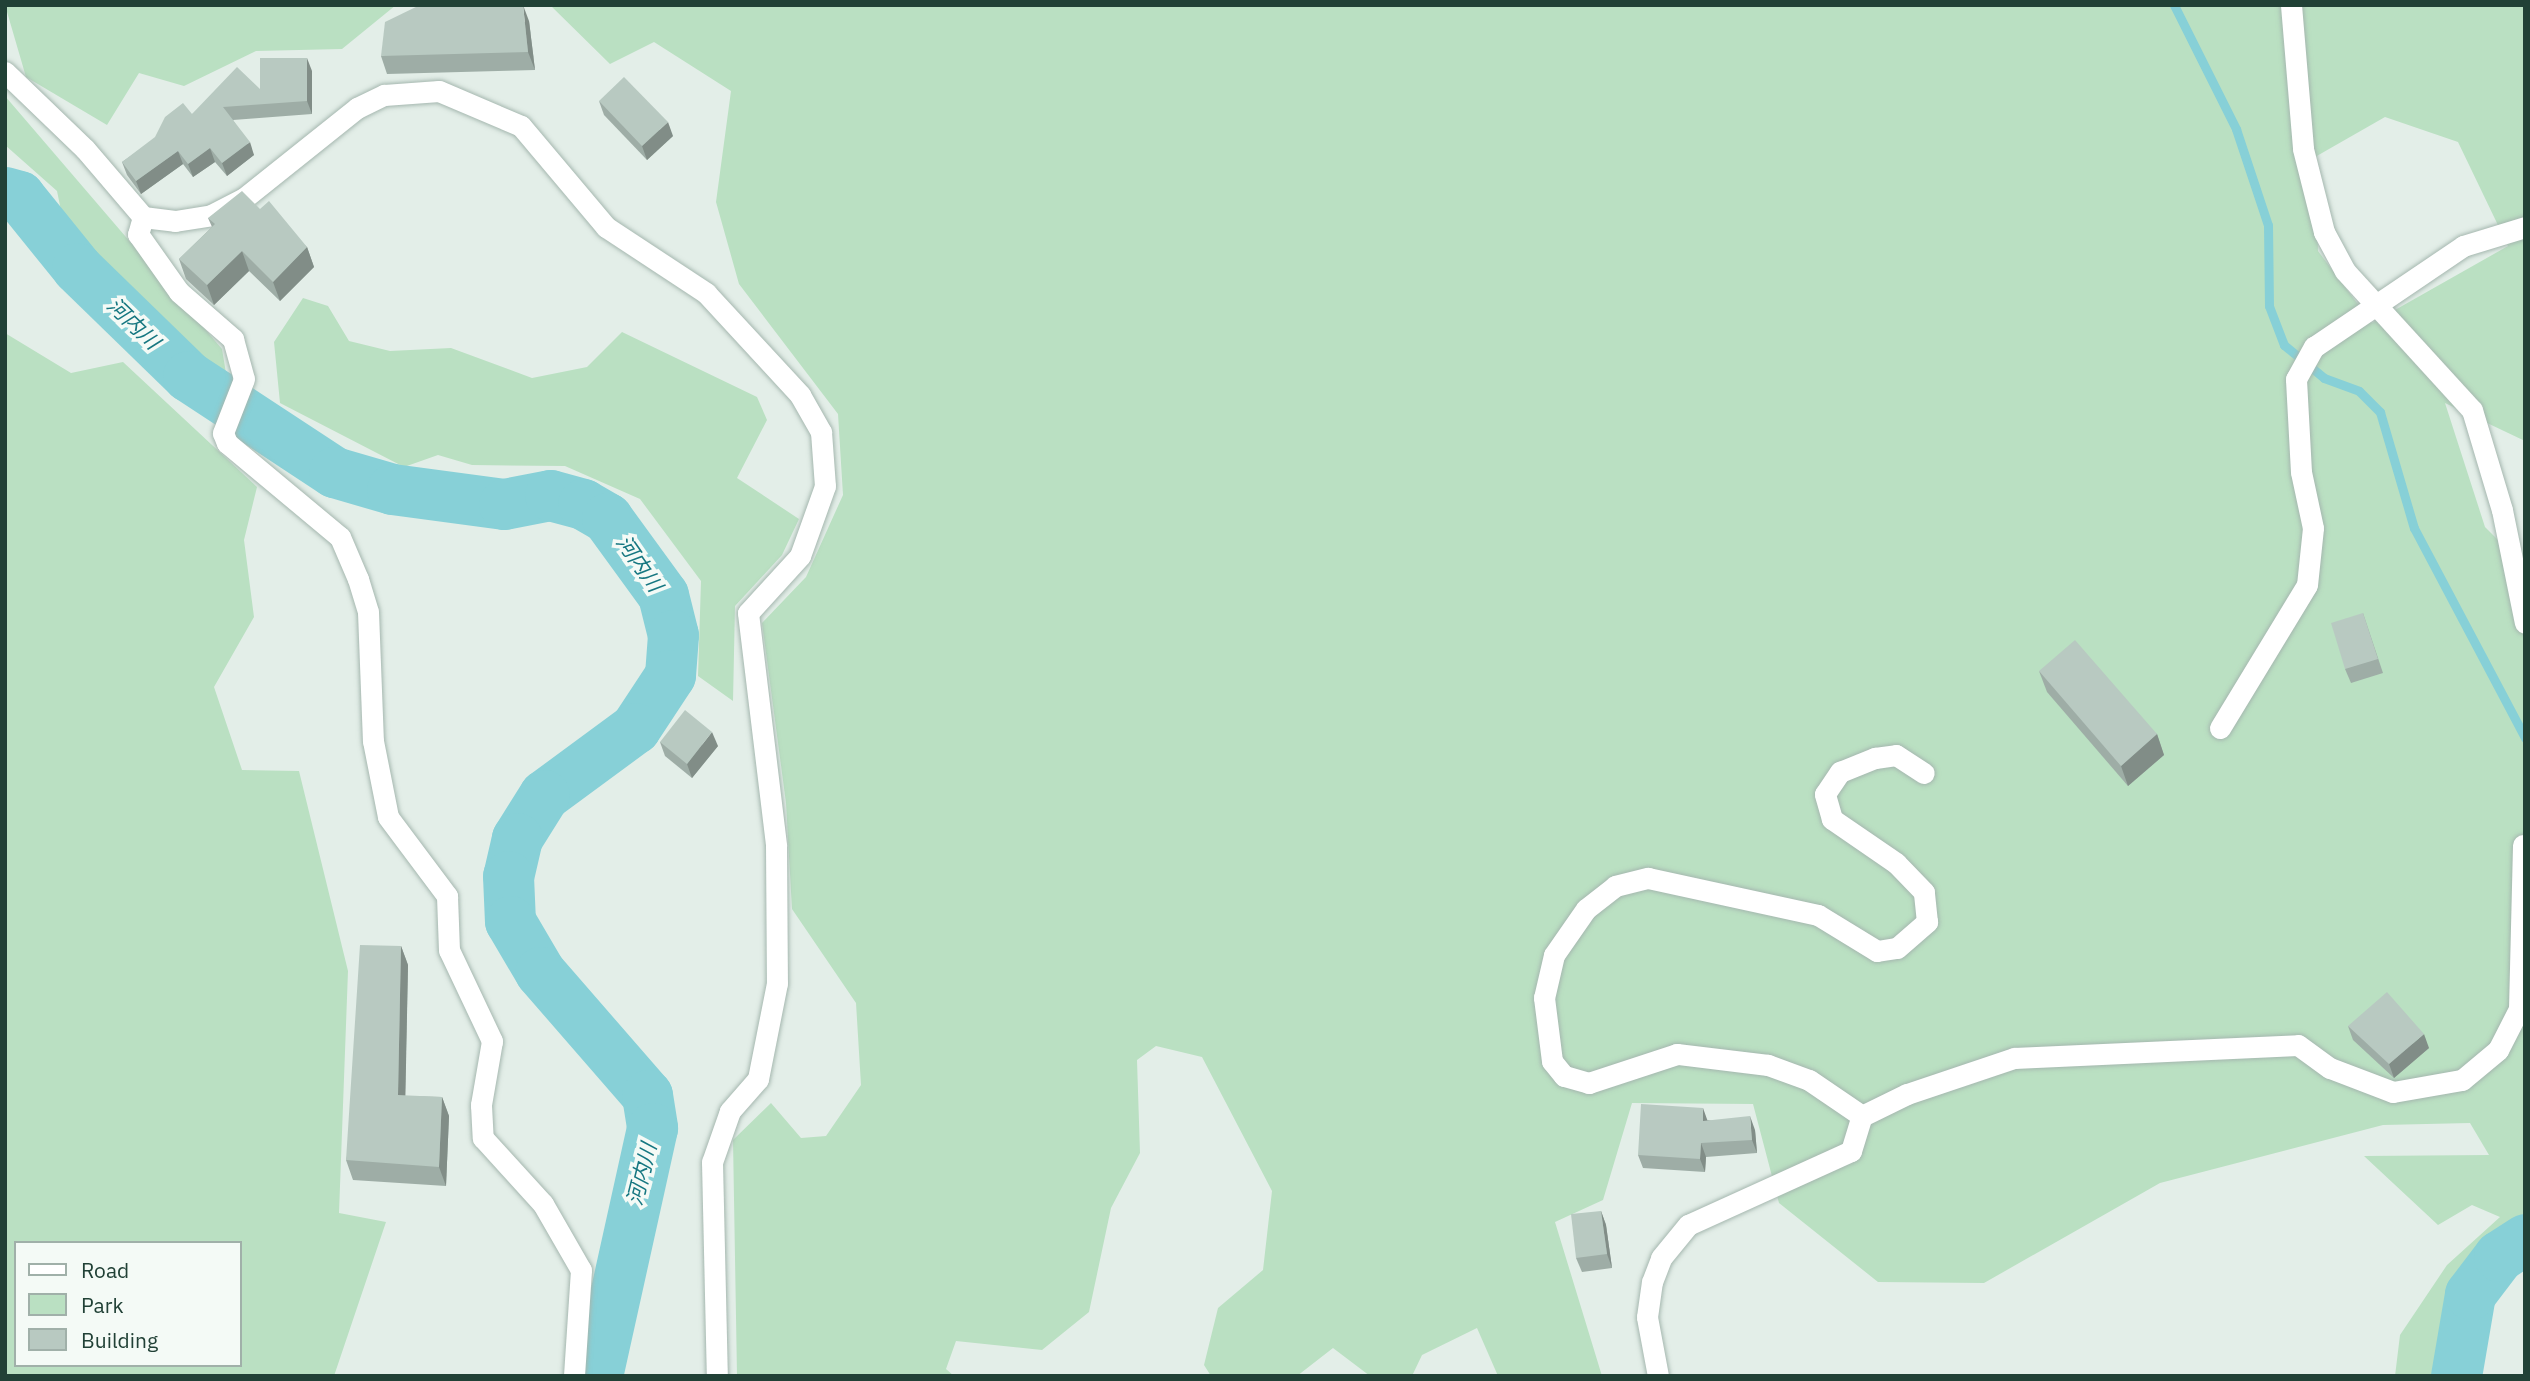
<!DOCTYPE html>
<meta charset="utf-8">
<style>
body{margin:0}
#map{position:relative;width:2530px;height:1381px;overflow:hidden;background:#e3eee8;font-family:"IBM Plex Sans","Noto Sans JP",sans-serif}
div>[style]{position:absolute}
[style*='--x']{left:calc(var(--x)*1px);top:calc(var(--y)*1px);width:calc(var(--w)*1px);rotate:calc(var(--a)*1deg)}
.green>*{inset:0;background:#bae0c2}
.stream>*{height:9px;margin:-4.5px;padding:0 4.5px;transform-origin:4.5px;border-radius:4.5px;background:#87d0d7}
.river>*{height:51px;margin:-25.5px;padding:0 25.5px;transform-origin:25.5px;border-radius:25.5px;background:#87d0d7}
.roads{filter:drop-shadow(0 0 2px #a5b7af) drop-shadow(0 0 2px #a5b7af)}
.minor>*{height:21px;margin:-10.5px;padding:0 10.5px;transform-origin:10.5px;border-radius:10.5px;background:#fff}
.wall>*{inset:0;background:#9eada6}
.shaded-wall>*{inset:0;background:#818d87}
.building>*{inset:0;background:#b8c9c1}
span{translate:-50% -50%;white-space:nowrap;text-align:center;line-height:1.15;-webkit-text-stroke:7px #f4faf6;paint-order:stroke}
.water-label{font-size:21px;color:#167781;font-style:italic}
.frame{position:absolute;inset:0;border:7px solid #214136;pointer-events:none}
.legend{position:absolute;left:14px;top:1241px;width:228px;height:126px;box-sizing:border-box;background:#f4faf6;border:2px solid #a0b0a9;margin:0;padding:9px 12px;list-style:none;font-size:21px;color:#214136}
.legend li{display:flex;align-items:center;gap:14px;height:35px}
.legend b{width:35px;border:2px solid #a0b0a9}
</style>
<div id="map">
<div class="green">
<div style="clip-path:polygon(5px 5px,396px 5px,342px 49px,256px 51px,184px 86px,139px 73px,107px 125px,26px 77px)"></div>
<div style="clip-path:polygon(evenodd,550px 5px,2525px 5px,2525px 441px,2445px 403px,2485px 527px,2525px 567px,2525px 1233px,2462px 1277px,2432px 1376px,2395px 1376px,2400px 1335px,2447px 1265px,2500px 1217px,2472px 1205px,2438px 1225px,2364px 1156px,2489px 1155px,2470px 1123px,2383px 1125px,2160px 1183px,1984px 1283px,1878px 1282px,1779px 1203px,1753px 1104px,1632px 1103px,1603px 1200px,1555px 1222px,1602px 1376px,1498px 1376px,1477px 1328px,1422px 1355px,1412px 1376px,1370px 1376px,1333px 1348px,1297px 1376px,1211px 1376px,1204px 1365px,1218px 1308px,1263px 1270px,1272px 1191px,1202px 1057px,1156px 1046px,1137px 1060px,1140px 1153px,1111px 1208px,1089px 1312px,1042px 1350px,956px 1341px,946px 1369px,954px 1376px,737px 1376px,733px 1140px,771px 1103px,801px 1138px,826px 1136px,861px 1085px,856px 1003px,792px 909px,786px 803px,762px 623px,806px 577px,843px 495px,838px 414px,739px 284px,716px 202px,731px 91px,654px 42px,610px 64px,550px 5px,2385px 117px,2458px 142px,2508px 246px,2372px 323px,2318px 251px,2315px 157px,2385px 117px)"></div>
<div style="clip-path:polygon(5px 96px,222px 349px,226px 373px,181px 354px,67px 240px,57px 191px,5px 145px)"></div>
<div style="clip-path:polygon(303px 298px,328px 306px,349px 341px,390px 351px,451px 348px,532px 378px,587px 367px,622px 332px,757px 397px,767px 420px,737px 478px,799px 519px,782px 555px,735px 606px,733px 701px,698px 676px,701px 581px,640px 499px,565px 466px,472px 465px,438px 455px,404px 467px,280px 403px,274px 342px)"></div>
<div style="clip-path:polygon(evenodd,5px 333px,71px 373px,123px 362px,257px 487px,244px 540px,254px 617px,214px 687px,242px 770px,299px 771px,348px 971px,339px 1213px,386px 1222px,334px 1376px,5px 1376px,5px 333px,16px 1243px,240px 1243px,240px 1365px,16px 1365px,16px 1243px)"></div>
</div>
<div class="stream">
<div style="--x:2174;--y:5;--w:139;--a:63.4"></div>
<div style="--x:2236;--y:129;--w:101;--a:71.6"></div>
<div style="--x:2268;--y:225;--w:81;--a:89.3"></div>
<div style="--x:2269;--y:306;--w:42;--a:69"></div>
<div style="--x:2284;--y:345;--w:52;--a:39.5"></div>
<div style="--x:2324;--y:378;--w:37;--a:20"></div>
<div style="--x:2359;--y:391;--w:30;--a:45"></div>
<div style="--x:2380;--y:412;--w:121;--a:73.7"></div>
<div style="--x:2414;--y:528;--w:238;--a:62.1"></div>
</div>
<div class="river">
<div style="--x:5;--y:192;--w:15;--a:16"></div>
<div style="--x:19;--y:196;--w:92;--a:51.1"></div>
<div style="--x:77;--y:268;--w:155;--a:44.2"></div>
<div style="--x:188;--y:376;--w:175;--a:33.3"></div>
<div style="--x:334;--y:472;--w:60;--a:16.3"></div>
<div style="--x:392;--y:489;--w:113;--a:7.6"></div>
<div style="--x:504;--y:504;--w:47;--a:-11.1"></div>
<div style="--x:550;--y:495;--w:34;--a:15"></div>
<div style="--x:583;--y:504;--w:28;--a:30"></div>
<div style="--x:607;--y:518;--w:95;--a:54"></div>
<div style="--x:663;--y:595;--w:41;--a:76"></div>
<div style="--x:673;--y:635;--w:40;--a:94.3"></div>
<div style="--x:670;--y:675;--w:64;--a:123.4"></div>
<div style="--x:635;--y:728;--w:113;--a:143.6"></div>
<div style="--x:544;--y:795;--w:51;--a:122.1"></div>
<div style="--x:517;--y:838;--w:39;--a:103"></div>
<div style="--x:508;--y:876;--w:45;--a:87.5"></div>
<div style="--x:510;--y:921;--w:59;--a:59.5"></div>
<div style="--x:540;--y:972;--w:163;--a:49"></div>
<div style="--x:647;--y:1095;--w:33;--a:81"></div>
<div style="--x:652;--y:1128;--w:254;--a:102.5"></div>
<div style="--x:2456;--y:1376;--w:83;--a:-80.3"></div>
<div style="--x:2470;--y:1294;--w:48;--a:-52.7"></div>
<div style="--x:2499;--y:1256;--w:31;--a:-33"></div>
</div>
<div class="roads">
<div class="minor">
<div style="--x:2291;--y:5;--w:144;--a:85.2"></div>
<div style="--x:2303;--y:149;--w:86;--a:75.8"></div>
<div style="--x:2324;--y:232;--w:44;--a:61.7"></div>
<div style="--x:2345;--y:271;--w:188;--a:47.6"></div>
<div style="--x:2472;--y:410;--w:104;--a:73.3"></div>
<div style="--x:2502;--y:510;--w:115;--a:78.5"></div>
<div style="--x:5;--y:72;--w:111;--a:43.9"></div>
<div style="--x:85;--y:149;--w:89;--a:49.5"></div>
<div style="--x:143;--y:217;--w:32;--a:7"></div>
<div style="--x:175;--y:221;--w:36;--a:-9"></div>
<div style="--x:211;--y:215;--w:36;--a:-27"></div>
<div style="--x:243;--y:199;--w:146;--a:-38.6"></div>
<div style="--x:357;--y:108;--w:30;--a:-26"></div>
<div style="--x:384;--y:95;--w:55;--a:-4.2"></div>
<div style="--x:439;--y:91;--w:89;--a:23.1"></div>
<div style="--x:521;--y:126;--w:132;--a:49.9"></div>
<div style="--x:606;--y:227;--w:120;--a:33.4"></div>
<div style="--x:706;--y:293;--w:139;--a:47.3"></div>
<div style="--x:800;--y:395;--w:43;--a:60.4"></div>
<div style="--x:821;--y:432;--w:54;--a:85.8"></div>
<div style="--x:825;--y:486;--w:74;--a:109.7"></div>
<div style="--x:800;--y:556;--w:77;--a:132.4"></div>
<div style="--x:748;--y:613;--w:235;--a:83.1"></div>
<div style="--x:776;--y:846;--w:137;--a:89.6"></div>
<div style="--x:777;--y:983;--w:98;--a:101.2"></div>
<div style="--x:758;--y:1079;--w:43;--a:131.2"></div>
<div style="--x:730;--y:1111;--w:54;--a:109.4"></div>
<div style="--x:712;--y:1162;--w:214;--a:88.7"></div>
<div style="--x:143;--y:217;--w:18;--a:106"></div>
<div style="--x:138;--y:234;--w:71;--a:54.7"></div>
<div style="--x:179;--y:292;--w:72;--a:41"></div>
<div style="--x:233;--y:339;--w:41;--a:74.6"></div>
<div style="--x:244;--y:379;--w:58;--a:111.3"></div>
<div style="--x:223;--y:433;--w:11;--a:68"></div>
<div style="--x:227;--y:443;--w:147;--a:39.8"></div>
<div style="--x:340;--y:537;--w:46;--a:66.8"></div>
<div style="--x:358;--y:579;--w:34;--a:73"></div>
<div style="--x:368;--y:612;--w:129;--a:87.8"></div>
<div style="--x:373;--y:741;--w:77;--a:78.8"></div>
<div style="--x:388;--y:817;--w:99;--a:53.2"></div>
<div style="--x:447;--y:896;--w:54;--a:87.9"></div>
<div style="--x:449;--y:950;--w:101;--a:64.7"></div>
<div style="--x:492;--y:1041;--w:65;--a:99.8"></div>
<div style="--x:481;--y:1105;--w:33;--a:87"></div>
<div style="--x:483;--y:1138;--w:89;--a:47.7"></div>
<div style="--x:543;--y:1204;--w:76;--a:60.1"></div>
<div style="--x:581;--y:1270;--w:106;--a:93.8"></div>
<div style="--x:2220;--y:728;--w:167;--a:-58.7"></div>
<div style="--x:2307;--y:585;--w:57;--a:-84"></div>
<div style="--x:2313;--y:528;--w:57;--a:-102.1"></div>
<div style="--x:2301;--y:472;--w:93;--a:-93.1"></div>
<div style="--x:2296;--y:379;--w:37;--a:-61"></div>
<div style="--x:2314;--y:347;--w:180;--a:-34.1"></div>
<div style="--x:2463;--y:246;--w:65;--a:-17"></div>
<div style="--x:1862;--y:1116;--w:64;--a:-145.8"></div>
<div style="--x:1809;--y:1080;--w:44;--a:-159.9"></div>
<div style="--x:1768;--y:1065;--w:92;--a:-173.1"></div>
<div style="--x:1677;--y:1054;--w:93;--a:161.8"></div>
<div style="--x:1589;--y:1083;--w:26;--a:-164"></div>
<div style="--x:1564;--y:1076;--w:19;--a:-129"></div>
<div style="--x:1552;--y:1061;--w:64;--a:-97.2"></div>
<div style="--x:1544;--y:998;--w:44;--a:-76.9"></div>
<div style="--x:1554;--y:955;--w:56;--a:-55.2"></div>
<div style="--x:1586;--y:909;--w:37;--a:-38"></div>
<div style="--x:1615;--y:886;--w:34;--a:-14"></div>
<div style="--x:1648;--y:878;--w:174;--a:12.3"></div>
<div style="--x:1818;--y:915;--w:69;--a:31.4"></div>
<div style="--x:1877;--y:951;--w:20;--a:-9"></div>
<div style="--x:1897;--y:948;--w:40;--a:-41"></div>
<div style="--x:1927;--y:922;--w:30;--a:-96"></div>
<div style="--x:1924;--y:892;--w:40;--a:-134"></div>
<div style="--x:1896;--y:863;--w:78;--a:-145.5"></div>
<div style="--x:1832;--y:819;--w:26;--a:-106"></div>
<div style="--x:1825;--y:794;--w:27;--a:-56"></div>
<div style="--x:1840;--y:772;--w:38;--a:-22"></div>
<div style="--x:1875;--y:758;--w:21;--a:-8"></div>
<div style="--x:1896;--y:755;--w:33;--a:33"></div>
<div style="--x:1658;--y:1376;--w:60;--a:-100.6"></div>
<div style="--x:1647;--y:1317;--w:35;--a:-82"></div>
<div style="--x:1652;--y:1282;--w:26;--a:-69"></div>
<div style="--x:1661;--y:1258;--w:43;--a:-50.7"></div>
<div style="--x:1688;--y:1225;--w:179;--a:-24.4"></div>
<div style="--x:1851;--y:1151;--w:37;--a:-73"></div>
<div style="--x:1862;--y:1116;--w:50;--a:-26.1"></div>
<div style="--x:1907;--y:1094;--w:113;--a:-18.6"></div>
<div style="--x:2014;--y:1058;--w:284;--a:-2.6"></div>
<div style="--x:2298;--y:1045;--w:39;--a:36"></div>
<div style="--x:2330;--y:1068;--w:67;--a:20.9"></div>
<div style="--x:2393;--y:1092;--w:70;--a:-9.9"></div>
<div style="--x:2462;--y:1080;--w:47;--a:-39.8"></div>
<div style="--x:2498;--y:1050;--w:46;--a:-62.9"></div>
<div style="--x:2519;--y:1009;--w:164;--a:-88.6"></div>
</div>
</div>
<div class="wall">
<div style="clip-path:polygon(529px 21px,535px 70px,387px 74px,381px 56px)"></div>
<div style="clip-path:polygon(312px 71px,312px 114px,233px 120px,254px 155px,227px 176px,215px 162px,193px 177px,183px 164px,141px 194px,127px 175px,122px 162px,192px 114px)"></div>
<div style="clip-path:polygon(599px 101px,673px 136px,647px 160px,604px 115px)"></div>
<div style="clip-path:polygon(260px 209px,307px 247px,314px 267px,280px 301px,249px 271px,214px 305px,186px 279px,179px 259px,212px 227px,208px 218px)"></div>
<div style="clip-path:polygon(2363px 613px,2383px 673px,2351px 683px,2345px 669px)"></div>
<div style="clip-path:polygon(2039px 671px,2157px 734px,2164px 755px,2128px 786px,2047px 692px)"></div>
<div style="clip-path:polygon(660px 742px,718px 746px,692px 778px,665px 756px)"></div>
<div style="clip-path:polygon(401px 946px,408px 965px,405px 1096px,442px 1097px,449px 1116px,446px 1186px,353px 1180px,346px 1160px)"></div>
<div style="clip-path:polygon(2348px 1026px,2429px 1048px,2394px 1078px,2353px 1040px)"></div>
<div style="clip-path:polygon(1708px 1120px,1755px 1130px,1757px 1153px,1706px 1157px,1705px 1172px,1643px 1168px,1638px 1155px)"></div>
<div style="clip-path:polygon(1601px 1211px,1606px 1225px,1612px 1268px,1582px 1272px,1576px 1258px)"></div>
</div>
<div class="shaded-wall">
<div style="clip-path:polygon(523px 5px,529px 21px,535px 70px,528px 52px)"></div>
<div style="clip-path:polygon(307px 58px,312px 71px,312px 114px,307px 101px)"></div>
<div style="clip-path:polygon(668px 122px,673px 136px,647px 160px,642px 146px)"></div>
<div style="clip-path:polygon(250px 142px,254px 155px,227px 176px,222px 163px)"></div>
<div style="clip-path:polygon(210px 148px,215px 162px,193px 177px,188px 164px)"></div>
<div style="clip-path:polygon(178px 151px,183px 164px,141px 194px,136px 181px)"></div>
<div style="clip-path:polygon(307px 247px,314px 267px,280px 301px,273px 282px)"></div>
<div style="clip-path:polygon(242px 251px,249px 271px,214px 305px,207px 285px)"></div>
<div style="clip-path:polygon(712px 732px,718px 746px,692px 778px,687px 764px)"></div>
<div style="clip-path:polygon(2157px 734px,2164px 755px,2128px 786px,2121px 766px)"></div>
<div style="clip-path:polygon(401px 946px,408px 965px,405px 1115px,398px 1095px)"></div>
<div style="clip-path:polygon(2424px 1034px,2429px 1048px,2394px 1078px,2389px 1064px)"></div>
<div style="clip-path:polygon(442px 1097px,449px 1116px,446px 1186px,439px 1167px)"></div>
<div style="clip-path:polygon(1703px 1108px,1708px 1122px,1703px 1121px)"></div>
<div style="clip-path:polygon(1750px 1116px,1755px 1130px,1757px 1153px,1752px 1140px)"></div>
<div style="clip-path:polygon(1701px 1143px,1706px 1157px,1705px 1172px,1700px 1159px)"></div>
<div style="clip-path:polygon(1601px 1211px,1606px 1225px,1612px 1268px,1607px 1254px)"></div>
</div>
<div class="building">
<div style="clip-path:polygon(420px 5px,523px 5px,528px 52px,381px 56px,385px 22px)"></div>
<div style="clip-path:polygon(260px 58px,307px 58px,307px 101px,223px 107px,250px 142px,222px 163px,210px 148px,188px 164px,178px 151px,136px 181px,122px 162px,155px 137px,165px 117px,183px 103px,192px 114px,237px 67px,260px 89px)"></div>
<div style="clip-path:polygon(624px 77px,668px 122px,642px 146px,599px 101px)"></div>
<div style="clip-path:polygon(242px 191px,260px 209px,269px 201px,307px 247px,273px 282px,242px 251px,207px 285px,179px 259px,215px 224px,208px 218px)"></div>
<div style="clip-path:polygon(2363px 613px,2378px 659px,2345px 669px,2331px 623px)"></div>
<div style="clip-path:polygon(2075px 640px,2157px 734px,2121px 766px,2039px 671px)"></div>
<div style="clip-path:polygon(685px 710px,712px 732px,687px 764px,660px 742px)"></div>
<div style="clip-path:polygon(360px 945px,401px 946px,398px 1095px,442px 1097px,439px 1167px,346px 1160px)"></div>
<div style="clip-path:polygon(2387px 992px,2424px 1034px,2389px 1064px,2348px 1026px)"></div>
<div style="clip-path:polygon(1641px 1104px,1703px 1108px,1703px 1121px,1750px 1116px,1752px 1140px,1701px 1143px,1700px 1159px,1638px 1155px)"></div>
<div style="clip-path:polygon(1601px 1211px,1607px 1254px,1576px 1258px,1571px 1214px)"></div>
</div>
<div class="water-label">
<span style="left:134px;top:323px;rotate:44deg">河内川</span>
<span style="left:640px;top:563px;rotate:55deg">河内川</span>
<span style="left:641px;top:1174px;rotate:-76deg">河内川</span>
</div>
<div class="frame"></div>
<ul class="legend">
<li><b style="height:9px;background:#fff"></b>Road</li>
<li><b style="height:19px;background:#bae0c2"></b>Park</li>
<li><b style="height:19px;background:#b8c9c1"></b>Building</li>
</ul>
</div>
